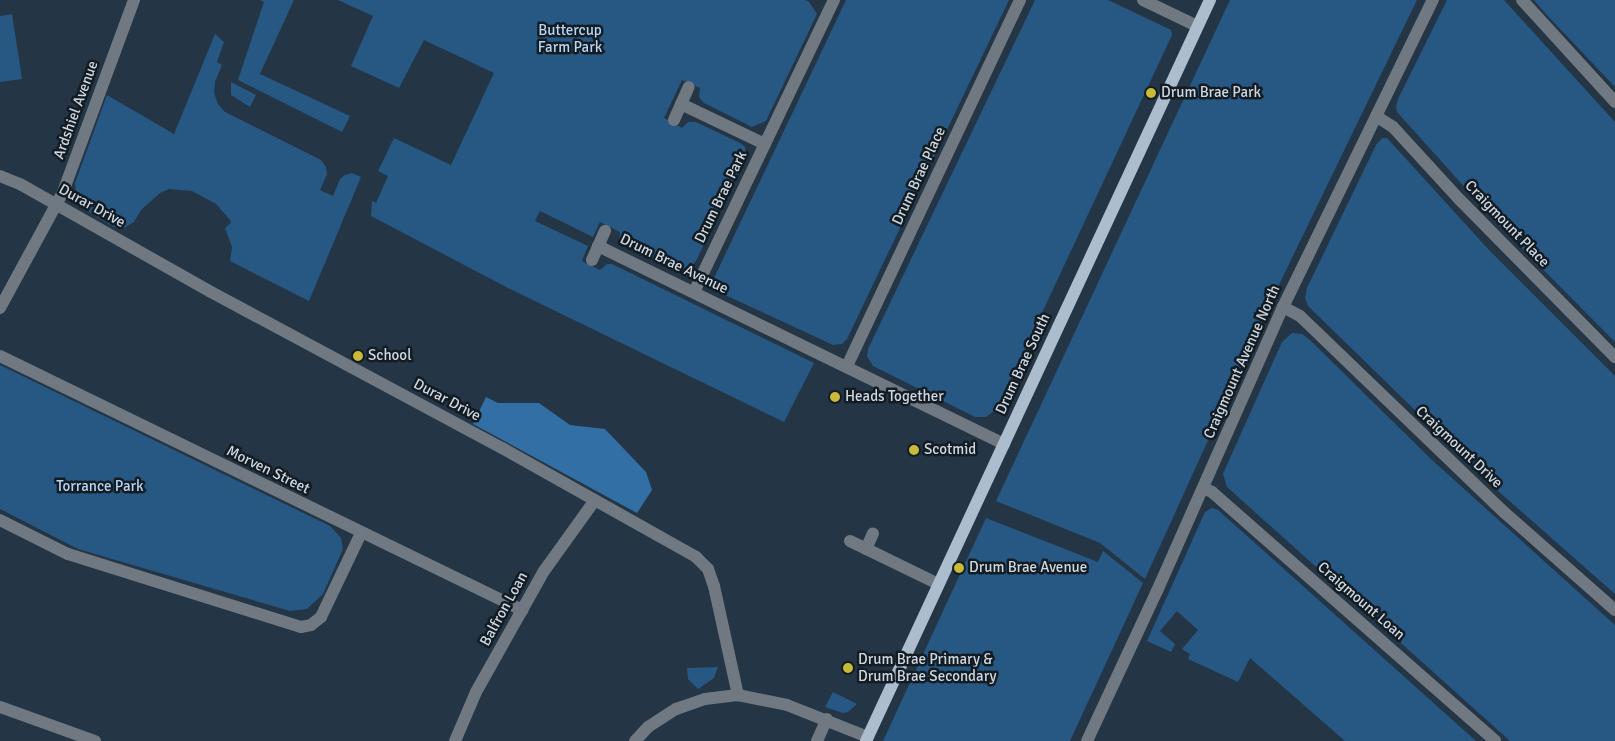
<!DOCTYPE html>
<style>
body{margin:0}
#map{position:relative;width:1615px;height:741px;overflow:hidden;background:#243545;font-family:Signika,sans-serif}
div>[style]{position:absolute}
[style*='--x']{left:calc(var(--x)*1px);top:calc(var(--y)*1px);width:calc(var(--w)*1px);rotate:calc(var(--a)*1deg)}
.green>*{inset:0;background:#265883}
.forest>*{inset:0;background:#326fa4}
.minor>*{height:12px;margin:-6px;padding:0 6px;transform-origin:6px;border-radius:6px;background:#707881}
.major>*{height:12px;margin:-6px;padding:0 6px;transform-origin:6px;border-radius:6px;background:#acbdce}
.dots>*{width:14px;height:14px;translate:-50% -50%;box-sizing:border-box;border:2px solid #141c23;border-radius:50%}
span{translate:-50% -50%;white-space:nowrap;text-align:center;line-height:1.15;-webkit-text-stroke:5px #141c23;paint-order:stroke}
.park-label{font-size:15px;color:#b6d6f4}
.poi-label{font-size:15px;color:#cdd7e1}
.left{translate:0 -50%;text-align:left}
.street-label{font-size:15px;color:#cdd7e1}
</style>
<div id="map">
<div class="green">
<div style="clip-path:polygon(260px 0,294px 0,260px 74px,350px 116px,342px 132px,238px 80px,264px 2px)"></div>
<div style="clip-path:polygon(338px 0,805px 0,809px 2px,817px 14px,766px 121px,752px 127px,704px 103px,699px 97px,700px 88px,682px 80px,664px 118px,682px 128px,688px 122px,696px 122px,740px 143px,745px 147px,746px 155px,696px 261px,688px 269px,677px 270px,624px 245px,619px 240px,620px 232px,600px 222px,593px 237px,540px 211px,535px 221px,588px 246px,582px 261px,600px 270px,607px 264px,612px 264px,814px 363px,784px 422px,508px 288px,371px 216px,372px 201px,376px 203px,388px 176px,378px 171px,394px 138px,451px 165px,494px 73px,424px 40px,399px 88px,351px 66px,373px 16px)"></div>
<div style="clip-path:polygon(846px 0,1009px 0,847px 339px,842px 344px,833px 345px,723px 294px,715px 284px,714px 278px)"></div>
<div style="clip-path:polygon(1035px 0,1108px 0,1167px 28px,1171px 30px,1172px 35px,997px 409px,986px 417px,975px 417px,873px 366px,867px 356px,868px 349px)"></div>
<div style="clip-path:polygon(1230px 0,1417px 0,1275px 293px,1145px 579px,1100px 543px,996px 501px)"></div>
<div style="clip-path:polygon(1447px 0,1504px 0,1615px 122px,1615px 342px,1495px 221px,1397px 112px,1396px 106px,1399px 97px)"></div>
<div style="clip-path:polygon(1534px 0,1615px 0,1615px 87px,1545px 13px)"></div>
<div style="clip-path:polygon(12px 14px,22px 79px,0 82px,0 16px)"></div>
<div style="clip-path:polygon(215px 34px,224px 42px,217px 62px,222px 65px,215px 82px,214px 93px,218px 104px,225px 112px,321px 160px,326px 167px,327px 174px,320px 190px,333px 196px,340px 179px,345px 175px,352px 173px,361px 177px,309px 301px,230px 261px,232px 247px,225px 228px,231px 223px,230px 220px,216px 204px,192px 191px,169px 189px,160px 193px,141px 210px,134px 222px,124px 228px,114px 227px,90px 213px,77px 199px,75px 183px,107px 95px,174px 134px)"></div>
<div style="clip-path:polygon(231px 82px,256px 95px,250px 107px,231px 95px)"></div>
<div style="clip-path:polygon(1382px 138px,1387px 138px,1489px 250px,1615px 376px,1615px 594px,1497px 490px,1308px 306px,1305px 298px,1307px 288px,1376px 145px)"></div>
<div style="clip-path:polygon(1292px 333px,1302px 334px,1309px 339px,1432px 460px,1615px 625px,1615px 741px,1510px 741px,1227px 487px,1223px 474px,1226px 467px,1282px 342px)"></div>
<div style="clip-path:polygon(0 365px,330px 526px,341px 538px,343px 549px,323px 594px,307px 609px,290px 611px,78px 549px,0 509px)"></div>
<div style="clip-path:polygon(1212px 508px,1218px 510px,1476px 741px,1345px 741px,1250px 658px,1238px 682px,1188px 659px,1190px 654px,1182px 649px,1198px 630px,1177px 611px,1160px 631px,1175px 644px,1171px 652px,1147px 641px,1205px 512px)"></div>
<div style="clip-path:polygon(986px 518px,1098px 562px,1103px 551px,1143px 583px,1070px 741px,883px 741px)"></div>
<div style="clip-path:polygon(718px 667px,714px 678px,698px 689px,688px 679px,687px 668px)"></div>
<div style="clip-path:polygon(833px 692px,857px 704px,848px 712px,843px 713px,825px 707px)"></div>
</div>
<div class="forest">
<div style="clip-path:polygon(486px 397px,498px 403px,539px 403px,570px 425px,605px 429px,646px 472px,652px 490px,637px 513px,473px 424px)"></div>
</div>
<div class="minor">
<div style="--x:1143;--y:0;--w:60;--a:25.7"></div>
<div style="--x:1522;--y:0;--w:138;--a:47.6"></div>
<div style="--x:681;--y:104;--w:93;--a:25.5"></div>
<div style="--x:1376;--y:116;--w:20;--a:33"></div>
<div style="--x:1393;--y:127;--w:99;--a:47.5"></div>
<div style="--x:1460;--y:200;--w:221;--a:45.4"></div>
<div style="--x:674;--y:120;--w:36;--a:-66"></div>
<div style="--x:0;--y:176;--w:22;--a:22"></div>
<div style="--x:20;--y:184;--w:219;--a:29.5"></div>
<div style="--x:211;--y:292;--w:330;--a:28.2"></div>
<div style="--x:502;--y:448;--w:223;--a:29.3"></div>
<div style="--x:696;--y:557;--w:17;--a:45"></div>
<div style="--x:708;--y:569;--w:18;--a:71"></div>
<div style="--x:714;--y:586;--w:112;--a:77.6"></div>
<div style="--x:598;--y:246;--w:452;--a:26"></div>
<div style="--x:592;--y:260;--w:32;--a:-66"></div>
<div style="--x:694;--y:292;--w:324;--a:-64.4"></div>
<div style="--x:1283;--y:307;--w:19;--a:28"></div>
<div style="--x:1300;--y:316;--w:284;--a:43.9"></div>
<div style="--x:1505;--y:513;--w:147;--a:41.4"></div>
<div style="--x:0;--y:308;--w:132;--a:-61.5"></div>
<div style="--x:63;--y:192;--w:205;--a:-69.7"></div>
<div style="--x:0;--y:356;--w:581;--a:25.95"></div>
<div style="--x:847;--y:366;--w:405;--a:-64.7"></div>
<div style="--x:1203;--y:488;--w:10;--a:24"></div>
<div style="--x:1212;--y:492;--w:377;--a:41.3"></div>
<div style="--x:0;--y:520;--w:76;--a:26.6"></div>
<div style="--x:68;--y:554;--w:244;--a:17.4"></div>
<div style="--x:301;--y:627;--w:10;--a:-11"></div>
<div style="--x:311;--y:625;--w:13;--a:-39"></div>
<div style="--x:321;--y:617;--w:93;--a:-64.5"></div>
<div style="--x:850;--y:541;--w:98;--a:26"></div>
<div style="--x:866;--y:549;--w:17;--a:-66"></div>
<div style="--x:0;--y:707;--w:101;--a:19.7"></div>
<div style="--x:455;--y:741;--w:53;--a:-66.8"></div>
<div style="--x:476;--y:692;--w:139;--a:-60.7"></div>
<div style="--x:544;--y:571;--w:87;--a:-54.3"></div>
<div style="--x:635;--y:741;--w:19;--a:-47"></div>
<div style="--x:648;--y:727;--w:33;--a:-33"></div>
<div style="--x:676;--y:709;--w:31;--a:-19"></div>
<div style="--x:705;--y:699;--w:33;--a:-7"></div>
<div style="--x:738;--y:695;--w:50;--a:11.5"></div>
<div style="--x:787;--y:705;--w:87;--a:21.6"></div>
<div style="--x:817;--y:741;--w:24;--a:-66"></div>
<div style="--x:1087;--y:741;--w:166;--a:-65"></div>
<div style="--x:1157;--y:591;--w:311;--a:-66.1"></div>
<div style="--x:1283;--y:307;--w:342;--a:-64"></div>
</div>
<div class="major">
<div style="--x:866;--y:741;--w:817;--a:-65.1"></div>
</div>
<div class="dots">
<div style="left:1151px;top:93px;background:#c9ba3a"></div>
<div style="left:358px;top:356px;background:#c9ba3a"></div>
<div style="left:835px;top:397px;background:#c9ba3a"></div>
<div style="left:914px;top:450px;background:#c9ba3a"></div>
<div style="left:959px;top:568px;background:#c9ba3a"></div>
<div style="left:848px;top:668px;background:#c9ba3a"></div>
</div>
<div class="park-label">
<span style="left:570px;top:39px">Buttercup<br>Farm Park</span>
<span style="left:100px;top:487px">Torrance Park</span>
</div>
<div class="poi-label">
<span class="left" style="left:1161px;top:93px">Drum Brae Park</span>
<span class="left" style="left:368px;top:356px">School</span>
<span class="left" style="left:845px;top:397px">Heads Together</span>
<span class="left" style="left:924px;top:450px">Scotmid</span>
<span class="left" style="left:969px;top:568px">Drum Brae Avenue</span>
<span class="left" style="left:858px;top:668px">Drum Brae Primary &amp;<br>Drum Brae Secondary</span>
</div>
<div class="street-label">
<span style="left:76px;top:110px;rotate:-70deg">Ardshiel Avenue</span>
<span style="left:919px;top:176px;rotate:-65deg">Drum Brae Place</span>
<span style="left:721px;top:197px;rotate:-64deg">Drum Brae Park</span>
<span style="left:92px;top:206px;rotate:29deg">Durar Drive</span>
<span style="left:1507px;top:224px;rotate:46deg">Craigmount Place</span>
<span style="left:674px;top:264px;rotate:26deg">Drum Brae Avenue</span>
<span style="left:1242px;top:362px;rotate:-66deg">Craigmount Avenue North</span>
<span style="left:1023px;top:364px;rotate:-65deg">Drum Brae South</span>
<span style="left:447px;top:400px;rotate:28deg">Durar Drive</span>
<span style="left:1459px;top:447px;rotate:43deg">Craigmount Drive</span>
<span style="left:268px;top:470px;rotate:26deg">Morven Street</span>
<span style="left:1361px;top:601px;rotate:41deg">Craigmount Loan</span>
<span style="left:504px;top:609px;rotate:-61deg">Balfron Loan</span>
</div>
</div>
